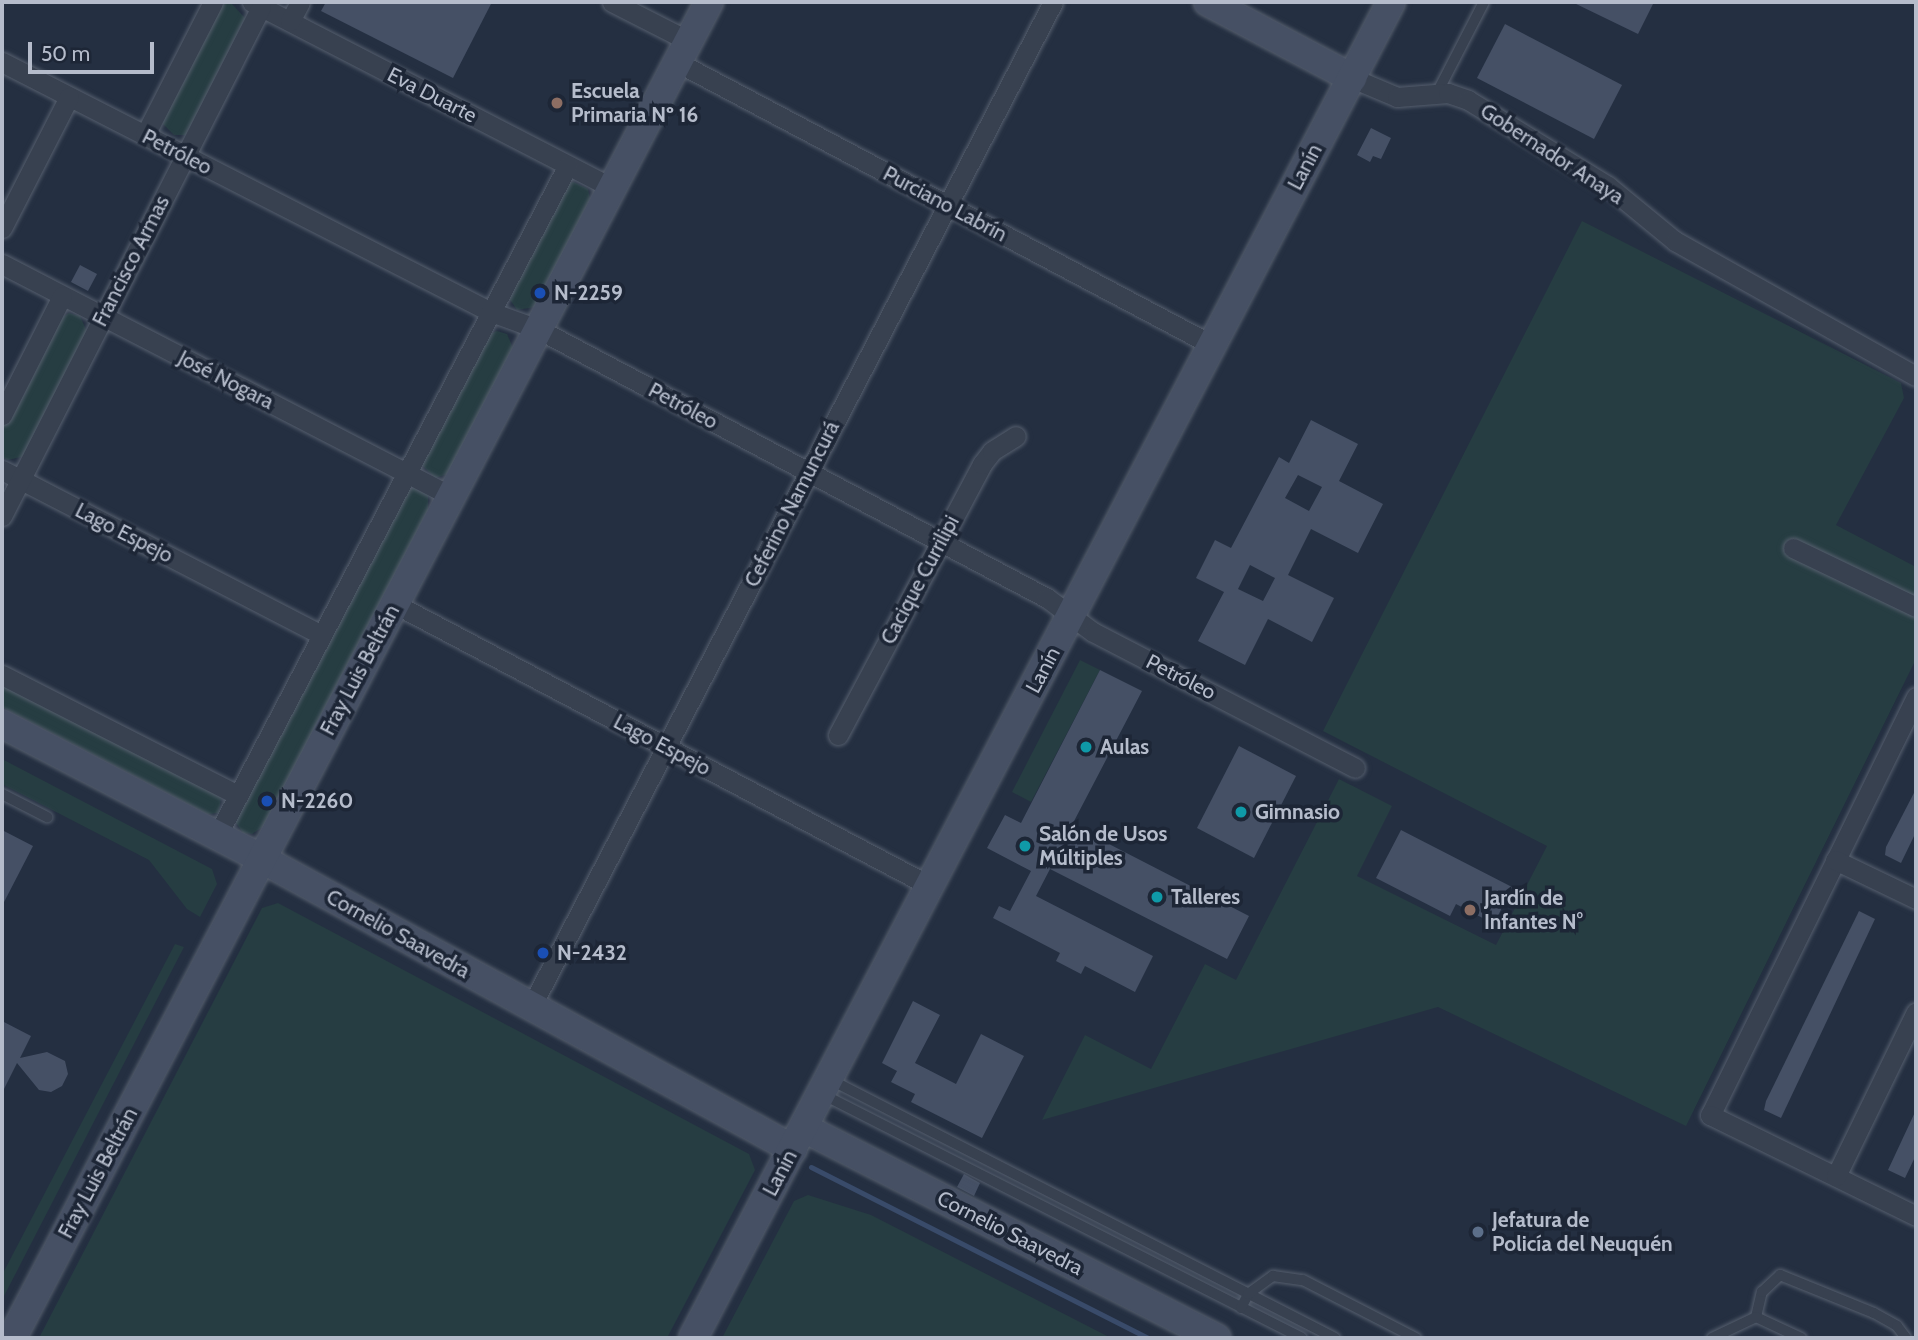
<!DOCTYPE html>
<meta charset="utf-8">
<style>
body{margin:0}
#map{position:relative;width:1918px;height:1340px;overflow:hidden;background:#242f41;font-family:Cabin,sans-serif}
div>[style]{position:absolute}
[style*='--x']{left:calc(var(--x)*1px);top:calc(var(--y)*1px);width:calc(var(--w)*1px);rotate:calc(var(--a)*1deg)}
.green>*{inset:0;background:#263d42}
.stream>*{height:5px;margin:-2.5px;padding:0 2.5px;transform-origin:2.5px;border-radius:2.5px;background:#394b6a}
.building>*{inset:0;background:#455065}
.roads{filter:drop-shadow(0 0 2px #565f6e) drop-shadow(0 0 2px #565f6e)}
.lane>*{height:10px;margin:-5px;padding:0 5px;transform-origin:5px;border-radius:5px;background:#384150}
.street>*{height:19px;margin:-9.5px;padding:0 9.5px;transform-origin:9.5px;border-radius:9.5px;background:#384150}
.secondary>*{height:28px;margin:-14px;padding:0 14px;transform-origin:14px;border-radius:14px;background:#465064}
.dots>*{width:19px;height:19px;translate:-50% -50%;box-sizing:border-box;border:4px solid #1d2636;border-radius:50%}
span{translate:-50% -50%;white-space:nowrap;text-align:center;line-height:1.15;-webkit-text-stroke:7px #1d2636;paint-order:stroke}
.poi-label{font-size:21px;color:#b5bccb;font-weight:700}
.left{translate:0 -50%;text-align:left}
.street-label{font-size:21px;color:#b5bccb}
.frame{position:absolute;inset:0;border:4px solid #b5bccb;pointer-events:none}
.scale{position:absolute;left:28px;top:42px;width:126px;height:32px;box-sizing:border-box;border:4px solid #b5bccb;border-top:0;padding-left:9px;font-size:21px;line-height:24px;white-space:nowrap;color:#b5bccb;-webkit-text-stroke:5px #1d2636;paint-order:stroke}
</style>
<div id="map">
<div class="green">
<div style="clip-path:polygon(231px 3px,245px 18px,186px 135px,174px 135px,162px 123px,221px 5px)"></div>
<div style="clip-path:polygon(574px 182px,588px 189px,590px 199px,535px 307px,517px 310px,509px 298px,569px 183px)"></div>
<div style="clip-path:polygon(1582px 221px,1901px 383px,1904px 398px,1836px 525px,1916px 567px,1916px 659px,1686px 1126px,1438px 1007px,1042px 1120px,1085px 1035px,1151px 1069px,1205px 964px,1236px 980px,1339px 779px,1392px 806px,1357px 876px,1496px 945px,1547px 846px,1323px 731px)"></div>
<div style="clip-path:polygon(69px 313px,80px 316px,87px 332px,25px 456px,8px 460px,2px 457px,2px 427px,54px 323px)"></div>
<div style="clip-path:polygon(497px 331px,507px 334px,513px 348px,448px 474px,435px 478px,422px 465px,487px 335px)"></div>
<div style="clip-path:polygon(414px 488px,428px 495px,428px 510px,264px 826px,252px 834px,243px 833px,235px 821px,409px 489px)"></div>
<div style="clip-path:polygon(1080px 660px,1100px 670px,1031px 802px,1012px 792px)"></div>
<div style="clip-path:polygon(2px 682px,221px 797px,219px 813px,208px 814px,2px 707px)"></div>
<div style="clip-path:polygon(2px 759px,212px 869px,217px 884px,200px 917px,187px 909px,149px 860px,2px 784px)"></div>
<div style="clip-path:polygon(278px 903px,749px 1154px,755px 1170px,667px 1338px,39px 1338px,262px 908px)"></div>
<div style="clip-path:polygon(175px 944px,184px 947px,2px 1300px,2px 1275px)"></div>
<div style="clip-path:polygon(808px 1195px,871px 1215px,1111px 1338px,722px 1338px,794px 1201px)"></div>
</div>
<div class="stream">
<div style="--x:811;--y:1167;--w:378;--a:26.9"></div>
</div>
<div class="building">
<div style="clip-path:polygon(326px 2px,492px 2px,453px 78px,321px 11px)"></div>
<div style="clip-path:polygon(1572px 2px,1654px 2px,1638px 34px)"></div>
<div style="clip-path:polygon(1505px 24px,1622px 85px,1594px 139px,1477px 78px)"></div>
<div style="clip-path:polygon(1371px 128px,1391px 138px,1381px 159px,1373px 156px,1370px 162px,1357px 155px)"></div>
<div style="clip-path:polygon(80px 265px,97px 274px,88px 291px,71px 282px)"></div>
<div style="clip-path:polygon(evenodd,1311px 420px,1358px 444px,1339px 481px,1383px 504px,1358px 553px,1311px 529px,1288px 575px,1334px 598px,1312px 642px,1268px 619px,1245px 665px,1198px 641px,1224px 592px,1196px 578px,1215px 540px,1231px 548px,1279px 457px,1289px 463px,1311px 420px,1298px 475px,1322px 487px,1309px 511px,1285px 498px,1298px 475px,1311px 420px,1250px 565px,1275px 578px,1263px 601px,1238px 589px,1250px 565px)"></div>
<div style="clip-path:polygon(1100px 670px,1142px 691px,1072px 825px,1249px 916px,1227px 959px,1050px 869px,1036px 896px,1153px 956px,1135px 992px,1085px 966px,1081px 974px,1056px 961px,1060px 953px,993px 918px,999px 906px,1010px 911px,1031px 871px,987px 848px,1005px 815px,1021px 823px)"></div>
<div style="clip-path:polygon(1239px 746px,1296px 776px,1254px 858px,1197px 828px)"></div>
<div style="clip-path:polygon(1916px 789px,1916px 832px,1901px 863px,1885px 855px,1886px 847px)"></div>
<div style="clip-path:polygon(2px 830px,33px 846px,2px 906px)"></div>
<div style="clip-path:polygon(1401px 830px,1512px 887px,1494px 924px,1456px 904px,1450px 916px,1376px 878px)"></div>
<div style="clip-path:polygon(1859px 911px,1875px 919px,1781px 1118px,1764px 1110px,1766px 1101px)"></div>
<div style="clip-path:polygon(913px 1001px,940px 1015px,915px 1063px,956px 1084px,981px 1034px,1024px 1056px,982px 1138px,911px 1102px,915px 1094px,891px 1082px,897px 1071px,882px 1063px)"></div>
<div style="clip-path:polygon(2px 1021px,31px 1036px,20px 1058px,47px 1052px,65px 1061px,68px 1074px,62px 1086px,51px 1092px,39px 1090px,17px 1063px,2px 1093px)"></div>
<div style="clip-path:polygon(1916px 1110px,1916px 1155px,1905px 1178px,1888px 1170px)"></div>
<div style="clip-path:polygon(964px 1174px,980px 1183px,974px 1196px,957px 1187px)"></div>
</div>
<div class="roads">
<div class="lane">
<div style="--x:1437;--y:93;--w:102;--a:-62.7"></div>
<div style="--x:2;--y:794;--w:51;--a:27.1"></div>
<div style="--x:831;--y:1080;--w:566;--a:27.11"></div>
<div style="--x:822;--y:1094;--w:538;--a:26.95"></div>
<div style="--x:1241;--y:1308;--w:16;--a:-63"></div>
<div style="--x:1248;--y:1294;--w:31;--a:-36"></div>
<div style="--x:1273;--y:1276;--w:30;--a:8"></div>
<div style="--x:1303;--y:1280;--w:127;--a:27.2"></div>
<div style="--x:1756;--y:1317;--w:26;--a:-77"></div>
<div style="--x:1762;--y:1292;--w:25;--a:-43"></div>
<div style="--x:1780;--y:1275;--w:101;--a:22"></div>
<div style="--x:1874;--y:1313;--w:26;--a:29"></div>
<div style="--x:1897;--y:1326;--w:15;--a:53"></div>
<div style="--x:1756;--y:1317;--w:50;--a:25"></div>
<div style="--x:1712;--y:1338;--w:49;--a:-25.5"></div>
</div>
<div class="street">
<div style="--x:252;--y:2;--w:405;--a:27.3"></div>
<div style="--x:612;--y:2;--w:86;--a:26.9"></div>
<div style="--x:290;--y:21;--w:21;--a:-62"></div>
<div style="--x:2;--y:62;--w:549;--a:27.08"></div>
<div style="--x:491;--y:312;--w:50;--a:19.9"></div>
<div style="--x:538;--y:329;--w:576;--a:27.86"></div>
<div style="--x:1047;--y:598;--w:57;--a:36.5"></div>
<div style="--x:1093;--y:632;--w:295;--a:27.4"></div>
<div style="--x:677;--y:62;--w:605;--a:27.88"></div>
<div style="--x:1352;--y:78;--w:49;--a:22.9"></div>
<div style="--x:1397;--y:97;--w:51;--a:-4.5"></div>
<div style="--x:1448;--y:93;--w:21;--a:19"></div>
<div style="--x:1468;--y:100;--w:164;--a:31.6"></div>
<div style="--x:1608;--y:186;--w:87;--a:39.4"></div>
<div style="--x:1675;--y:241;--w:276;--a:29.3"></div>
<div style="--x:145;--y:135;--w:149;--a:-62.9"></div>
<div style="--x:2;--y:228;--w:147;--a:-62.9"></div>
<div style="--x:2;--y:264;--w:505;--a:27.33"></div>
<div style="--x:2;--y:415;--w:133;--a:-63.2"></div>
<div style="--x:2;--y:470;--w:360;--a:27.3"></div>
<div style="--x:2;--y:516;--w:571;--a:-63.03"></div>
<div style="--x:1793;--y:548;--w:136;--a:25.6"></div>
<div style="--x:395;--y:604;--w:605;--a:27.79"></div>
<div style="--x:2;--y:675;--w:265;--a:27"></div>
<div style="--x:1916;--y:697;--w:466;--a:116.2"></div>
<div style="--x:1710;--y:1115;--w:229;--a:26.1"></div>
<div style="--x:838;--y:735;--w:307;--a:-62"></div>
<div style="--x:982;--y:464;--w:16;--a:-52"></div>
<div style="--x:992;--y:451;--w:28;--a:-32"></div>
<div style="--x:217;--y:836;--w:757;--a:-62.39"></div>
<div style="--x:1835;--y:860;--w:90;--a:25.7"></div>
<div style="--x:531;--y:1007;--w:1132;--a:-62.55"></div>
<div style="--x:1836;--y:1176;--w:182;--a:-64"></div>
</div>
<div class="secondary">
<div style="--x:1208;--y:2;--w:163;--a:27.8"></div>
<div style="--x:2;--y:724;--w:293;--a:27.4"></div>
<div style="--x:262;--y:859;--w:605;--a:28.64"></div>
<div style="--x:804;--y:1128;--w:463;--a:27"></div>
<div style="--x:12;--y:1338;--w:1507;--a:-62.45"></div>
<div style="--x:693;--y:1338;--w:1507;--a:-62.41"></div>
</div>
</div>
<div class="dots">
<div style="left:557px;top:103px;background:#8d6e63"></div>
<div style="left:540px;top:293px;background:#1a4fb4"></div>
<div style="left:1086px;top:747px;background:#0f9aa8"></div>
<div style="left:267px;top:801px;background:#1a4fb4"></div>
<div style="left:1241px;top:812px;background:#0f9aa8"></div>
<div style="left:1025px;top:846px;background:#0f9aa8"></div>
<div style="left:1157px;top:897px;background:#0f9aa8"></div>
<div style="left:1470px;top:910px;background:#8d6e63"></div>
<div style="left:543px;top:953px;background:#1a4fb4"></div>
<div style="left:1478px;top:1232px;background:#5c6f8a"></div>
</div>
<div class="poi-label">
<span class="left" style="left:571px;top:103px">Escuela<br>Primaria Nº 16</span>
<span class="left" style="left:554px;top:293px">N-2259</span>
<span class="left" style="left:1100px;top:747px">Aulas</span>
<span class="left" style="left:281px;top:801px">N-2260</span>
<span class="left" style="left:1255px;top:812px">Gimnasio</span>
<span class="left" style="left:1039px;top:846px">Salón de Usos<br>Múltiples</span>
<span class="left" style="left:1171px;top:897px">Talleres</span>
<span class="left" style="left:1484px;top:910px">Jardín de<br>Infantes N°</span>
<span class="left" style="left:557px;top:953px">N-2432</span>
<span class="left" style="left:1492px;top:1232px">Jefatura de<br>Policía del Neuquén</span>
</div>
<div class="street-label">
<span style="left:432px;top:95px;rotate:27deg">Eva Duarte</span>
<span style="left:177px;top:152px;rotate:27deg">Petróleo</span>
<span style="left:1552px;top:154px;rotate:33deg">Gobernador Anaya</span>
<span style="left:1305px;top:167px;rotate:-62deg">Lanín</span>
<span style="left:945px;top:204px;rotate:28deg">Purciano Labrín</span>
<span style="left:131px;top:261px;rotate:-63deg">Francisco Armas</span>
<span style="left:226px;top:380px;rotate:27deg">José Nogara</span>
<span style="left:683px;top:406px;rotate:28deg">Petróleo</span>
<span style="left:792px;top:504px;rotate:-63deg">Ceferino Namuncurá</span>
<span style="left:124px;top:533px;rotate:27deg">Lago Espejo</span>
<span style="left:920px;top:580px;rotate:-62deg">Cacique Currilipi</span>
<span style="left:360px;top:670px;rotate:-62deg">Fray Luis Beltrán</span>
<span style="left:1043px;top:670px;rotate:-62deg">Lanín</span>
<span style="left:1181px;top:677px;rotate:27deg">Petróleo</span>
<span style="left:662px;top:745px;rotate:28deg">Lago Espejo</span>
<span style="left:398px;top:934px;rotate:29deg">Cornelio Saavedra</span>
<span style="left:98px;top:1173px;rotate:-62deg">Fray Luis Beltrán</span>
<span style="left:780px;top:1173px;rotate:-62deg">Lanín</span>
<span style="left:1010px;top:1233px;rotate:27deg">Cornelio Saavedra</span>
</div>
<div class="frame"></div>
<div class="scale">50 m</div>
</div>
